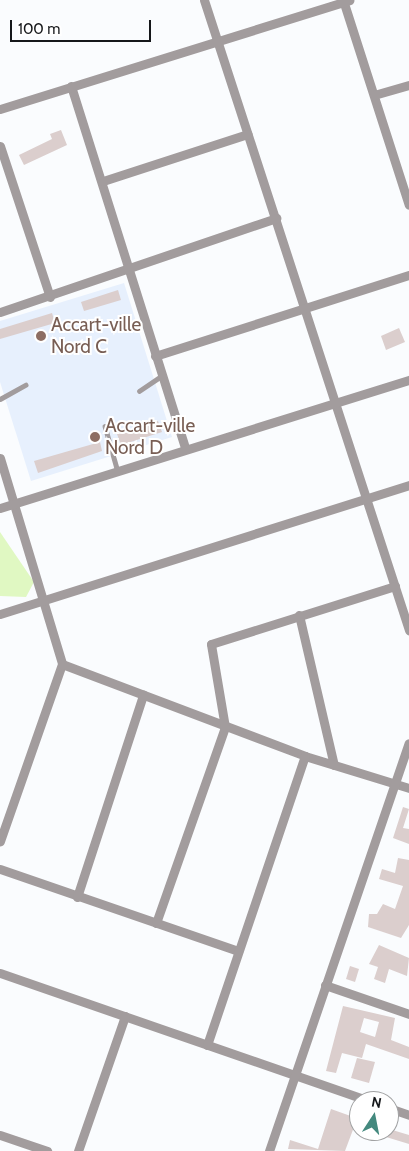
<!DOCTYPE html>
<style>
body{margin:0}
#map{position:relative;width:409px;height:1151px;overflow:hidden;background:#fafcfe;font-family:Cabin,sans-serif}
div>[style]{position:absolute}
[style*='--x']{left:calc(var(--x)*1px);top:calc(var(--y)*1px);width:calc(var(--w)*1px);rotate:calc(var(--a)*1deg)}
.built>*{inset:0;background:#e7f0fd}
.green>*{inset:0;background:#e0f8c2}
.building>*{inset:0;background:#dbcecd}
.service>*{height:4.5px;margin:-2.25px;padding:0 2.25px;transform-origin:2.25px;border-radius:2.25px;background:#a29c9d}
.minor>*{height:9px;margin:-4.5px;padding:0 4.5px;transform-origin:4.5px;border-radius:4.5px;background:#a29c9d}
.dots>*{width:14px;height:14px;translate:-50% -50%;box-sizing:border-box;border:2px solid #fff;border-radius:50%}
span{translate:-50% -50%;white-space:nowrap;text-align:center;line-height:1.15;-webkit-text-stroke:4px #fff;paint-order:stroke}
.education-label{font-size:19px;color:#785e54}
.left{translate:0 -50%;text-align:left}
.north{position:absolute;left:349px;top:1091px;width:50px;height:50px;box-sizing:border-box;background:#fff;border:1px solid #a1a2a3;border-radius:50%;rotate:11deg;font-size:14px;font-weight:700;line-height:20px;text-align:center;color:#15171a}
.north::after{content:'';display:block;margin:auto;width:18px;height:22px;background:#44897e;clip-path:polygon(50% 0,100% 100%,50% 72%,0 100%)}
.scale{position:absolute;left:10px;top:20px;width:141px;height:22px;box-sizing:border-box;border:2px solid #15171a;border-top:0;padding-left:6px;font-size:15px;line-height:18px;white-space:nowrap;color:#15171a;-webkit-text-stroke:4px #fff;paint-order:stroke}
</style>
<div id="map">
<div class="built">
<div style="clip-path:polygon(124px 283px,172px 437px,31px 481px,0 382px,0 321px)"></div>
</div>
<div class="green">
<div style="clip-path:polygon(0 532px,34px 582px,26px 597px,0 596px)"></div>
</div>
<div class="building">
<div style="clip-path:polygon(61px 130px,67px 145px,24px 165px,19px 155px,52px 139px,50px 134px)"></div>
<div style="clip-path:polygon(118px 290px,121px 300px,84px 311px,81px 302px)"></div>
<div style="clip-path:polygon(52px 313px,55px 323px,0 339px,0 329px)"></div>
<div style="clip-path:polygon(399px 328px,405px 342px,386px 350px,381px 336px)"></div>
<div style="clip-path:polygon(158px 421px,162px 432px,121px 445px,117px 434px)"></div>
<div style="clip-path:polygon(100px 442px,102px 451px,38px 473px,34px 461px)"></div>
<div style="clip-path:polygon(403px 807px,409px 809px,403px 828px,409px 829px,409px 844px,393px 838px)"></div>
<div style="clip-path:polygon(398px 858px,409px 860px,409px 925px,401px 938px,368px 927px,369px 914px,377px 914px,383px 904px,395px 909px,403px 886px,379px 879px,382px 869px,395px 873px)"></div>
<div style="clip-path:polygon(379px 945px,409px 958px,407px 976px,389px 969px,385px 983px,374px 979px,378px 967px,369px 964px)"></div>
<div style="clip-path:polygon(350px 966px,359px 969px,355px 982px,346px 979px)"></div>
<div style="clip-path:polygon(evenodd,343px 1006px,395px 1018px,391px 1040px,409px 1047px,409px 1059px,366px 1044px,362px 1058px,342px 1053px,336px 1073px,326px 1071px,343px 1006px,364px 1018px,379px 1022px,375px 1037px,360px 1032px,364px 1018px)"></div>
<div style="clip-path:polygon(357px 1058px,375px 1062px,369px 1083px,351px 1078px)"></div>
<div style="clip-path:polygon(331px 1109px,359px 1119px,359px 1128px,354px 1127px,345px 1151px,288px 1149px,290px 1140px,318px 1149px)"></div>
<div style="clip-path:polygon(389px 1129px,409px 1135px,409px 1144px,373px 1133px)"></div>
</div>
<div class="service">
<div style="--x:139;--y:391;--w:27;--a:-34"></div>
<div style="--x:0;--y:399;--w:29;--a:-29"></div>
<div style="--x:105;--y:426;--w:48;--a:74.2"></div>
</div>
<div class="minor">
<div style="--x:204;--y:0;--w:663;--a:71.98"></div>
<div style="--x:343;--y:0;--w:215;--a:72.2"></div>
<div style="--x:71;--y:86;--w:380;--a:72.5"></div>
<div style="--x:374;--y:95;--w:36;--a:-16"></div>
<div style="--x:0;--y:109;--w:366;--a:-17.3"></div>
<div style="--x:0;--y:146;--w:159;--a:71.7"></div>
<div style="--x:103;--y:181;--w:152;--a:-18"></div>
<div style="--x:0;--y:312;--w:292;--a:-18.8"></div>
<div style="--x:155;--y:356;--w:267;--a:-17.7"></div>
<div style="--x:0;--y:458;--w:215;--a:73.2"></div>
<div style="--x:62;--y:664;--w:188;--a:109.3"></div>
<div style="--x:0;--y:508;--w:429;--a:-17.4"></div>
<div style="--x:0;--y:614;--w:429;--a:-17.5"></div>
<div style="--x:299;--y:615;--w:154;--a:76.9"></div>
<div style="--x:62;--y:664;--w:260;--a:20.7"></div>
<div style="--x:305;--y:756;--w:109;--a:17.1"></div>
<div style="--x:0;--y:869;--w:252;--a:19"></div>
<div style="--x:77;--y:897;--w:213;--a:-71.9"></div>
<div style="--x:156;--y:923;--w:208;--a:-70.6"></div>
<div style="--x:225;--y:727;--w:84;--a:-99.6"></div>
<div style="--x:211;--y:644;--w:193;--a:-17.5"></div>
<div style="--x:0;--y:973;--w:391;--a:19.1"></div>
<div style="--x:325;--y:985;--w:89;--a:19"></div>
<div style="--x:207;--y:1045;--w:305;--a:-71.3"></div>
<div style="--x:389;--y:1108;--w:21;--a:19"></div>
<div style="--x:0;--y:1135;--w:50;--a:18.8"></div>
<div style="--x:78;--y:1151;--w:143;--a:-70.8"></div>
<div style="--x:269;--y:1151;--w:431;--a:-71.1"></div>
</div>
<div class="dots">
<div style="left:41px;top:336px;background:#8d6e63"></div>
<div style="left:95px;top:437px;background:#8d6e63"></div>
</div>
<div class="education-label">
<span class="left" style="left:51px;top:336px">Accart-ville<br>Nord C</span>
<span class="left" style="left:105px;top:437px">Accart-ville<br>Nord D</span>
</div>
<div class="north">N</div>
<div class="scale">100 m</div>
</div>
